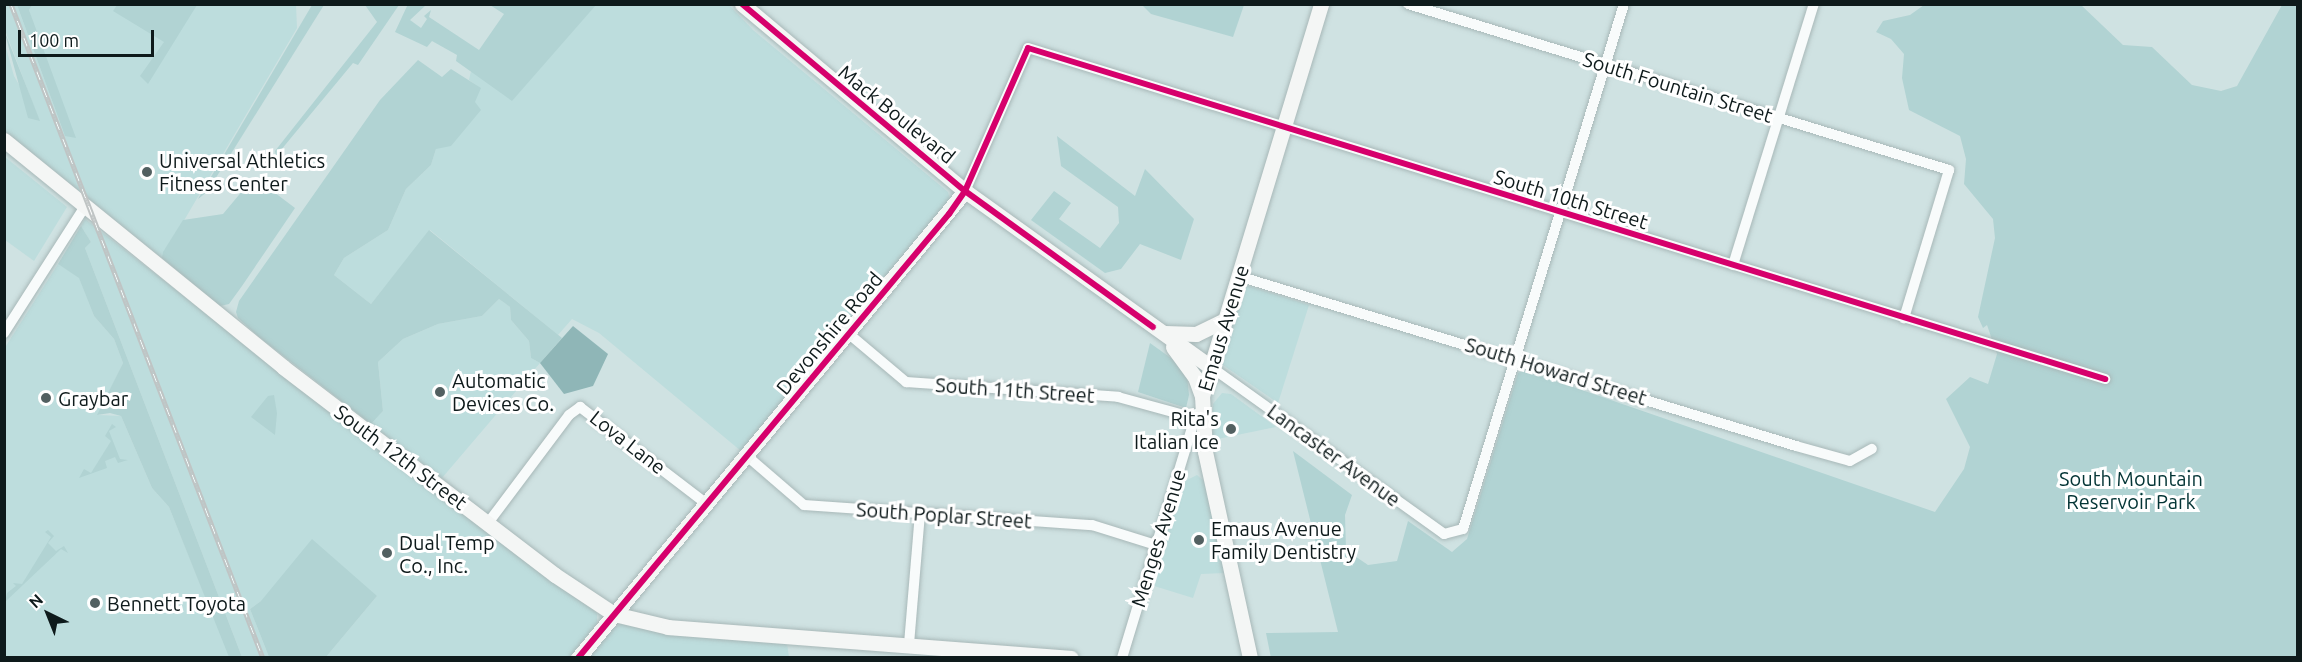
<!DOCTYPE html>
<style>
body{margin:0}
#map{position:relative;width:2302px;height:662px;overflow:hidden;background:#cfe2e2;font-family:Ubuntu,sans-serif}
div>[style]{position:absolute}
[style*='--x']{left:calc(var(--x)*1px);top:calc(var(--y)*1px);width:calc(var(--w)*1px);rotate:calc(var(--a)*1deg)}
.built>*{inset:0;background:#bddddd}
.green>*{inset:0;background:#b1d3d3}
.water>*{inset:0;background:#8fb6b7}
.roads{filter:drop-shadow(0 0 2px #a8b8b8) drop-shadow(0 0 2px #a8b8b8)}
.street>*{height:10px;margin:-5px;padding:0 5px;transform-origin:5px;border-radius:5px;background:#f8fbfb}
.secondary>*{height:15px;margin:-7.5px;padding:0 7.5px;transform-origin:7.5px;border-radius:7.5px;background:#f4f6f5}
.rail>*{height:5px;margin-top:-2.5px;transform-origin:0;background:repeating-linear-gradient(90deg,#fff 0 9px,#bfc4c4 0 18px);box-sizing:border-box;border-block:2px solid #bfc4c4}
.cycleway>*{height:6px;margin:-3px;padding:0 3px;transform-origin:3px;border-radius:3px;background:#d6006c}
.dots>*{width:16px;height:16px;translate:-50% -50%;box-sizing:border-box;border:3px solid #fff;border-radius:50%}
span{translate:-50% -50%;white-space:nowrap;text-align:center;line-height:1.15;-webkit-text-stroke:6px #fff;paint-order:stroke}
.street-label{font-size:20px;color:#0e1a1b}
.poi-label{font-size:20px;color:#0e1a1b}
.left{translate:0 -50%;text-align:left}
.right{translate:-100% -50%;text-align:right}
.park-label{font-size:20px;color:#033435}
.frame{position:absolute;inset:0;border:6px solid #0e1a1b;pointer-events:none}
.north{position:absolute;left:18px;top:584px;width:60px;height:60px;-webkit-text-stroke:4px #fff;paint-order:stroke;rotate:317deg;font-size:16px;font-weight:700;line-height:24px;text-align:center;color:#0e1a1b}
.north::after{content:'';display:block;margin:auto;width:21px;height:27px;background:#0e1a1b;clip-path:polygon(50% 0,100% 100%,50% 72%,0 100%)}
.scale{position:absolute;left:18px;top:30px;width:136px;height:27px;box-sizing:border-box;border:3px solid #0e1a1b;border-top:0;padding-left:8px;font-size:18px;line-height:21px;white-space:nowrap;color:#0e1a1b;-webkit-text-stroke:4px #fff;paint-order:stroke}
</style>
<div id="map">
<div class="built">
<div style="clip-path:polygon(296px 4px,297px 28px,162px 258px,5px 131px,4px 41px,14px 76px,39px 120px,5px 30px,5px 5px,17px 5px,65px 136px,29px 10px,32px 5px)"></div>
<div style="clip-path:polygon(515px 5px,729px 5px,753px 30px,948px 192px,950px 200px,741px 451px,599px 333px,572px 319px,558px 335px,430px 230px,371px 304px,334px 275px,344px 258px,388px 230px,406px 189px,431px 165px,436px 149px,474px 102px,480px 88px,469px 80px,471px 71px)"></div>
<div style="clip-path:polygon(5px 157px,67px 207px,34px 261px,5px 240px)"></div>
<div style="clip-path:polygon(85px 219px,452px 506px,597px 613px,597px 624px,569px 657px,326px 657px,377px 596px,261px 601px,250px 609px,269px 657px,242px 657px,85px 248px,91px 242px,81px 226px)"></div>
<div style="clip-path:polygon(58px 264px,79px 277px,94px 316px,114px 339px,123px 363px,98px 415px,121px 416px,152px 488px,169px 507px,230px 657px,5px 657px,4px 349px)"></div>
<div style="clip-path:polygon(1245px 285px,1309px 305px,1278px 403px,1220px 363px)"></div>
<div style="clip-path:polygon(499px 299px,510px 307px,511px 320px,529px 341px,531px 358px,540px 363px,442px 478px,371px 424px,383px 411px,378px 362px,403px 339px,438px 324px,482px 316px)"></div>
<div style="clip-path:polygon(1222px 393px,1231px 394px,1276px 427px,1213px 440px,1213px 404px)"></div>
<div style="clip-path:polygon(1197px 475px,1206px 483px,1225px 573px,1201px 574px,1193px 598px,1151px 585px,1183px 482px)"></div>
<div style="clip-path:polygon(621px 624px,665px 634px,787px 644px,789px 657px,588px 657px,613px 628px)"></div>
</div>
<div class="green">
<div style="clip-path:polygon(408px 4px,426px 5px,410px 20px,421px 28px,427px 19px,424px 16px,431px 10px,429px 17px,479px 50px,504px 14px,490px 5px,596px 5px,512px 101px,456px 61px,457px 55px,432px 41px,427px 47px,395px 32px)"></div>
<div style="clip-path:polygon(17px 5px,32px 5px,29px 10px,76px 138px,65px 136px)"></div>
<div style="clip-path:polygon(117px 5px,197px 5px,148px 84px,140px 76px,164px 42px,113px 11px)"></div>
<div style="clip-path:polygon(312px 5px,324px 5px,207px 192px,198px 199px)"></div>
<div style="clip-path:polygon(365px 5px,399px 5px,358px 65px,353px 63px,276px 156px,275px 151px,377px 22px)"></div>
<div style="clip-path:polygon(1142px 5px,1244px 5px,1233px 37px,1151px 14px)"></div>
<div style="clip-path:polygon(1924px 5px,2081px 5px,2123px 45px,2152px 47px,2192px 85px,2221px 91px,2237px 86px,2282px 5px,2297px 5px,2297px 657px,1271px 658px,1266px 633px,1338px 632px,1293px 451px,1352px 495px,1345px 515px,1346px 550px,1368px 565px,1397px 561px,1408px 521px,1452px 552px,1467px 539px,1518px 373px,1524px 370px,1935px 512px,1964px 469px,1970px 447px,1946px 399px,1970px 377px,1988px 384px,1997px 354px,1987px 325px,1983px 328px,1978px 317px,1995px 238px,1993px 219px,1964px 184px,1966px 159px,1960px 136px,1909px 110px,1902px 78px,1904px 54px,1891px 39px,1876px 32px,1883px 21px,1910px 15px)"></div>
<div style="clip-path:polygon(4px 30px,33px 103px,40px 121px,28px 118px)"></div>
<div style="clip-path:polygon(418px 60px,442px 77px,451px 69px,481px 88px,475px 102px,481px 110px,451px 146px,436px 149px,431px 165px,406px 189px,388px 230px,344px 258px,334px 275px,371px 304px,429px 230px,562px 338px,540px 363px,531px 358px,529px 341px,511px 320px,510px 307px,499px 299px,482px 316px,438px 324px,403px 339px,378px 362px,383px 411px,371px 424px,259px 337px,238px 318px,236px 312px,239px 301px,380px 100px)"></div>
<div style="clip-path:polygon(1057px 136px,1135px 196px,1145px 169px,1194px 219px,1181px 260px,1140px 244px,1121px 269px,1105px 273px,1031px 220px,1054px 191px,1071px 203px,1059px 219px,1100px 248px,1119px 223px,1118px 207px,1061px 166px)"></div>
<div style="clip-path:polygon(254px 177px,295px 208px,242px 286px,229px 304px,220px 306px,162px 258px,163px 252px,183px 220px,223px 214px)"></div>
<div style="clip-path:polygon(81px 226px,91px 242px,85px 248px,242px 657px,229px 657px,169px 507px,152px 488px,121px 416px,110px 413px,97px 415px,123px 363px,114px 339px,94px 316px,79px 278px,58px 264px)"></div>
<div style="clip-path:polygon(1150px 343px,1175px 361px,1187px 376px,1189px 395px,1186px 408px,1138px 392px)"></div>
<div style="clip-path:polygon(274px 395px,277px 413px,275px 435px,251px 417px,268px 396px)"></div>
<div style="clip-path:polygon(112px 424px,116px 427px,109px 431px,120px 459px,128px 460px,118px 463px,115px 457px,105px 461px,107px 468px,79px 478px,84px 469px,91px 473px,111px 441px,105px 436px)"></div>
<div style="clip-path:polygon(48px 530px,54px 536px,48px 543px,56px 551px,64px 546px,68px 553px,61px 549px,5px 602px,7px 593px,16px 586px,13px 583px,22px 584px,51px 537px,45px 532px)"></div>
<div style="clip-path:polygon(312px 539px,377px 596px,326px 657px,269px 657px,250px 609px,261px 601px)"></div>
</div>
<div class="water">
<div style="clip-path:polygon(573px 326px,608px 354px,593px 386px,564px 394px,540px 363px)"></div>
</div>
<div class="roads">
<div class="street">
<div style="--x:1408;--y:4;--w:566;--a:17.06"></div>
<div style="--x:1949;--y:170;--w:155;--a:106.9"></div>
<div style="--x:965;--y:191;--w:156;--a:-66.2"></div>
<div style="--x:1028;--y:48;--w:1127;--a:17.08"></div>
<div style="--x:1733;--y:265;--w:273;--a:-72.8"></div>
<div style="--x:1238;--y:276;--w:583;--a:16.94"></div>
<div style="--x:1796;--y:446;--w:56;--a:15.5"></div>
<div style="--x:1850;--y:461;--w:25;--a:-29"></div>
<div style="--x:4;--y:333;--w:152;--a:-57.4"></div>
<div style="--x:849;--y:334;--w:75;--a:40.1"></div>
<div style="--x:906;--y:382;--w:213;--a:4"></div>
<div style="--x:1118;--y:397;--w:80;--a:15.3"></div>
<div style="--x:1211;--y:367;--w:287;--a:35.6"></div>
<div style="--x:1444;--y:534;--w:20;--a:-15"></div>
<div style="--x:1463;--y:529;--w:549;--a:-72.95"></div>
<div style="--x:747;--y:456;--w:75;--a:40.7"></div>
<div style="--x:804;--y:505;--w:289;--a:4"></div>
<div style="--x:1092;--y:525;--w:67;--a:17.4"></div>
<div style="--x:488;--y:523;--w:135;--a:-53.1"></div>
<div style="--x:569;--y:415;--w:14;--a:-36"></div>
<div style="--x:580;--y:407;--w:160;--a:37.4"></div>
<div style="--x:909;--y:644;--w:131;--a:-85.2"></div>
<div style="--x:1122;--y:658;--w:255;--a:-73.1"></div>
</div>
<div class="secondary">
<div style="--x:742;--y:4;--w:291;--a:40"></div>
<div style="--x:965;--y:191;--w:302;--a:35.6"></div>
<div style="--x:4;--y:140;--w:360;--a:39.1"></div>
<div style="--x:283;--y:367;--w:342;--a:37.4"></div>
<div style="--x:555;--y:575;--w:71;--a:33.5"></div>
<div style="--x:614;--y:614;--w:56;--a:13.5"></div>
<div style="--x:668;--y:627;--w:404;--a:4.4"></div>
<div style="--x:1165;--y:333;--w:31;--a:2"></div>
<div style="--x:1196;--y:334;--w:32;--a:-26"></div>
<div style="--x:1173;--y:347;--w:37;--a:54"></div>
<div style="--x:1195;--y:377;--w:20;--a:70"></div>
<div style="--x:578;--y:658;--w:607;--a:-50.35"></div>
<div style="--x:1250;--y:658;--w:212;--a:-102.3"></div>
<div style="--x:1205;--y:451;--w:55;--a:-93.1"></div>
<div style="--x:1202;--y:396;--w:410;--a:-73.1"></div>
</div>
</div>
<div class="rail">
<div style="--x:11;--y:4;--w:701;--a:68.93"></div>
</div>
<div class="cycleway">
<div style="--x:742;--y:4;--w:291;--a:40"></div>
<div style="--x:965;--y:191;--w:232;--a:35.9"></div>
<div style="--x:578;--y:658;--w:579;--a:-50.12"></div>
<div style="--x:949;--y:214;--w:28;--a:-55"></div>
<div style="--x:965;--y:191;--w:156;--a:-66.2"></div>
<div style="--x:1028;--y:48;--w:1127;--a:17.08"></div>
</div>
<div class="dots">
<div style="left:147px;top:172px;background:#526061"></div>
<div style="left:440px;top:392px;background:#526061"></div>
<div style="left:46px;top:398px;background:#526061"></div>
<div style="left:1231px;top:429px;background:#526061"></div>
<div style="left:1199px;top:540px;background:#526061"></div>
<div style="left:387px;top:553px;background:#526061"></div>
<div style="left:95px;top:603px;background:#526061"></div>
</div>
<div class="street-label">
<span style="left:1678px;top:87px;rotate:17deg">South Fountain Street</span>
<span style="left:897px;top:114px;rotate:39deg">Mack Boulevard</span>
<span style="left:1571px;top:199px;rotate:17deg">South 10th Street</span>
<span style="left:1223px;top:328px;rotate:-73deg">Emaus Avenue</span>
<span style="left:829px;top:333px;rotate:-50deg">Devonshire Road</span>
<span style="left:1556px;top:371px;rotate:17deg">South Howard Street</span>
<span style="left:1015px;top:390px;rotate:4deg">South 11th Street</span>
<span style="left:628px;top:442px;rotate:38deg">Lova Lane</span>
<span style="left:1334px;top:455px;rotate:36deg">Lancaster Avenue</span>
<span style="left:401px;top:457px;rotate:37deg">South 12th Street</span>
<span style="left:944px;top:515px;rotate:4deg">South Poplar Street</span>
<span style="left:1158px;top:538px;rotate:-73deg">Menges Avenue</span>
</div>
<div class="poi-label">
<span class="left" style="left:159px;top:172px">Universal Athletics<br>Fitness Center</span>
<span class="left" style="left:452px;top:392px">Automatic<br>Devices Co.</span>
<span class="left" style="left:58px;top:398px">Graybar</span>
<span class="right" style="left:1219px;top:430px">Rita's<br>Italian Ice</span>
<span class="left" style="left:1211px;top:540px">Emaus Avenue<br>Family Dentistry</span>
<span class="left" style="left:399px;top:554px">Dual Temp<br>Co., Inc.</span>
<span class="left" style="left:107px;top:603px">Bennett Toyota</span>
</div>
<div class="park-label">
<span style="left:2131px;top:490px">South Mountain<br>Reservoir Park</span>
</div>
<div class="frame"></div>
<div class="north">N</div>
<div class="scale">100 m</div>
</div>
